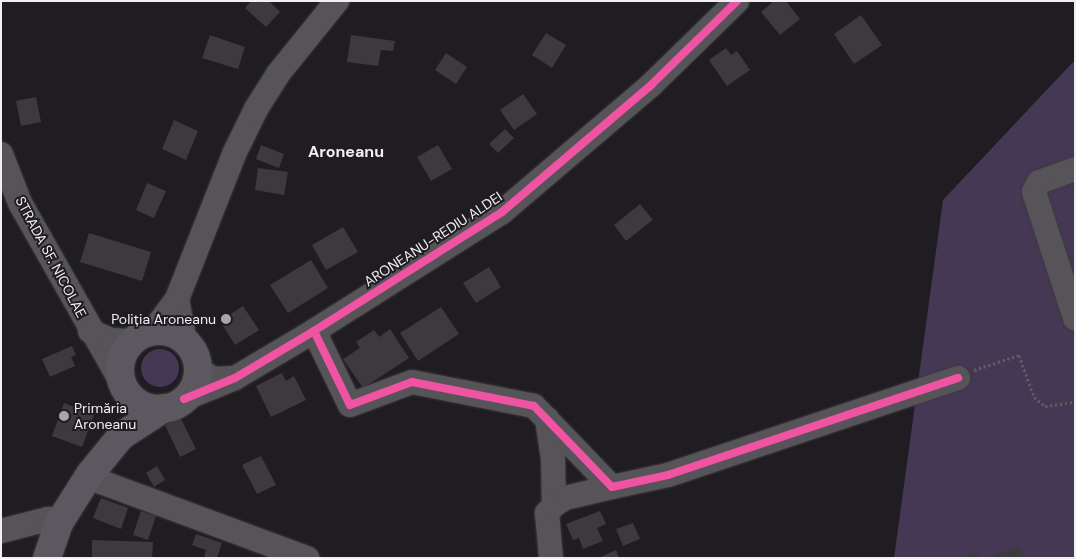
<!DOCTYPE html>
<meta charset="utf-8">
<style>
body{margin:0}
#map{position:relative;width:1076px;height:559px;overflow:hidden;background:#1f1d21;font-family:"DM Sans",sans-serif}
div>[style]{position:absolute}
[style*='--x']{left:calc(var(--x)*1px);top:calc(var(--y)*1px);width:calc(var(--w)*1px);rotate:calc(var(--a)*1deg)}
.green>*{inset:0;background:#453855}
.round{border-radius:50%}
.building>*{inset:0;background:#3c3a3e}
.path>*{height:3px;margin-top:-1.5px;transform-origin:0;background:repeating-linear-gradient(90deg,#5c5b5d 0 2.5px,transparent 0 5px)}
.roads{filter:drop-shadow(0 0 1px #3b3a3c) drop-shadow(0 0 1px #3b3a3c)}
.minor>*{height:24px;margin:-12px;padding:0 12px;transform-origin:12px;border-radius:12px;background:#565458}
.major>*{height:28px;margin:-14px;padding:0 14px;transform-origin:14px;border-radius:14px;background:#5b5860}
.major>.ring{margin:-14px;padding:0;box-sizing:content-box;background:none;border:28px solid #5b5860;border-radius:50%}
.cycleway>*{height:8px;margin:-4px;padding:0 4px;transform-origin:4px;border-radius:4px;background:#f153a3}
.dots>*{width:14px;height:14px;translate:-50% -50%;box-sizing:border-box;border:2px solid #1f1c22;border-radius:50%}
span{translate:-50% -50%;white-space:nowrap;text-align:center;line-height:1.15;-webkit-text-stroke:4px #1f1c22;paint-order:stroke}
.street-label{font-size:14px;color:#f1eff3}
.poi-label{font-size:14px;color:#f1eff3}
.right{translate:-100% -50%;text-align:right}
.left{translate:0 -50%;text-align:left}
.quarter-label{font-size:16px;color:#f1eff3;font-weight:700}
.frame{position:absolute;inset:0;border:2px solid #f1eff3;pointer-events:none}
</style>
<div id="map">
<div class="green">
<div style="clip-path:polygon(1075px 60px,1075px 558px,894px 558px,943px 200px)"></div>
<div class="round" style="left:141px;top:349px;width:38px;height:38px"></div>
</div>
<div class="building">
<div style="clip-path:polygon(251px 1px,269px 1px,280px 12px,266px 27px,245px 8px)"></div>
<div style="clip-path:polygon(774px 1px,786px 1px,800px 19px,780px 35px,761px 12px)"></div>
<div style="clip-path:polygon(861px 15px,882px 45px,854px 64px,834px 34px)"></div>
<div style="clip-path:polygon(546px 33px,566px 45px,552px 68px,532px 55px)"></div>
<div style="clip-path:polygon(210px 35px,245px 47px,238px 69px,202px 58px)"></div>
<div style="clip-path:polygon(351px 35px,395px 41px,393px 51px,381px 50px,378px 66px,347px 62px)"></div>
<div style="clip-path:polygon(726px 48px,731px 55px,737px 51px,750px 70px,727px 86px,709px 60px)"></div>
<div style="clip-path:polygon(446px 53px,467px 67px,456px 84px,435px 70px)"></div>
<div style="clip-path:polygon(523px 94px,537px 114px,514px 130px,500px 110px)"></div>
<div style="clip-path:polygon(36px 97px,41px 122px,21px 126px,16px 101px)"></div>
<div style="clip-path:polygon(174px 120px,198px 131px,186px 160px,162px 149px)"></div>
<div style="clip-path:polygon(505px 129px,514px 138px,498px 153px,489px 144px)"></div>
<div style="clip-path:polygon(261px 145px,284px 154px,279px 168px,256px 159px)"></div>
<div style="clip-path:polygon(438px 145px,452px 169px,431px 181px,417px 157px)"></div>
<div style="clip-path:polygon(258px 168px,288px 172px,284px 195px,255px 190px)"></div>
<div style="clip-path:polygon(147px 183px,166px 191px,154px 218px,136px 210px)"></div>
<div style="clip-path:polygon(640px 204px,653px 220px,626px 241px,614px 225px)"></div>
<div style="clip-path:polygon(343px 227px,358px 252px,326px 270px,312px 245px)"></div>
<div style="clip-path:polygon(89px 233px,151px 252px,142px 281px,80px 262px)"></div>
<div style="clip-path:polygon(311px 260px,328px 288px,288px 313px,270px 285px)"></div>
<div style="clip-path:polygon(489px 267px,501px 287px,476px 303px,463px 283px)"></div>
<div style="clip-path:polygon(243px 306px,259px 330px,235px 345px,220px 321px)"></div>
<div style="clip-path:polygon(441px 307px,459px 334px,418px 361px,400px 333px)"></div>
<div style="clip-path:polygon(390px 329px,409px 358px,363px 388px,343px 359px,360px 348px,356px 342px,374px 330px,379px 337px)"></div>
<div style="clip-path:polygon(72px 346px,76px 355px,71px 357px,75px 366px,50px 377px,42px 359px)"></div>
<div style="clip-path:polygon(282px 373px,286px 381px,294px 376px,306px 400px,271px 417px,256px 386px)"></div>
<div style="clip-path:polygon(64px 403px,94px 415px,82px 447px,52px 436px)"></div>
<div style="clip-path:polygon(180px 417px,196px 449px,180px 457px,165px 425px)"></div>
<div style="clip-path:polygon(261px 456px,276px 485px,257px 494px,242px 465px)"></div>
<div style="clip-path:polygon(157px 466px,165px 480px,154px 487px,146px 473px)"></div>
<div style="clip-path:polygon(101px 498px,128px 508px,121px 529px,93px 518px)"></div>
<div style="clip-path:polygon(141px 511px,156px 516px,148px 540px,133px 535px)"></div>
<div style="clip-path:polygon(600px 511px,606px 524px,597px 528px,603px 541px,583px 549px,579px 538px,573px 540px,566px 524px)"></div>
<div style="clip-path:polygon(633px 523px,640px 539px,623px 546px,616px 529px)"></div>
<div style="clip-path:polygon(196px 534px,222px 543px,217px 558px,204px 558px,206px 550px,192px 545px)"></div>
<div style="clip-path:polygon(92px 540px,153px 542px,152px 558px,92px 558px)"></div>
<div style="clip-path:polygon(1019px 545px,1024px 558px,994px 558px,993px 556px)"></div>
<div style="clip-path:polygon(616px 550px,619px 558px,598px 558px)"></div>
<div style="clip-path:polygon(976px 551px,979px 558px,959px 558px)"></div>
</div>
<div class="path">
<div style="--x:974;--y:370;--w:47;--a:-18.4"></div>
<div style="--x:1019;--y:355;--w:45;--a:70.3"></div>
<div style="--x:1034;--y:397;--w:14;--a:39"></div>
<div style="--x:1045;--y:406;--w:30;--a:-8"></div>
</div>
<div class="roads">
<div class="minor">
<div style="--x:1;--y:154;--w:53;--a:68.8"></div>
<div style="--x:20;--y:203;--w:209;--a:60.5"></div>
<div style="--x:1075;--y:169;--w:38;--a:160"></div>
<div style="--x:1039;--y:182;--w:11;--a:117"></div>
<div style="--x:1034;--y:192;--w:133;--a:72"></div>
<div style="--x:177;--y:299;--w:43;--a:79.2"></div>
<div style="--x:90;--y:331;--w:23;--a:23"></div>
<div style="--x:111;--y:340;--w:22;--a:3"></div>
<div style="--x:153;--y:331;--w:40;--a:-53"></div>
<div style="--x:177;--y:299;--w:156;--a:-68.5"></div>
<div style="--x:234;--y:154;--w:50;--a:-63.9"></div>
<div style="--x:256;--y:109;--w:41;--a:-57.8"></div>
<div style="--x:278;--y:74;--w:94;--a:-51.1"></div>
<div style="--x:314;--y:331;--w:82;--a:64.1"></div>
<div style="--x:350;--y:405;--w:66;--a:-20.4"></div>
<div style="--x:412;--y:382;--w:124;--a:11.1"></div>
<div style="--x:534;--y:406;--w:112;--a:46.1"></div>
<div style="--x:612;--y:487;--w:57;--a:-12.1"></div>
<div style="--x:668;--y:475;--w:306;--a:-18.5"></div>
<div style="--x:198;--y:370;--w:18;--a:29"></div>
<div style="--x:214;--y:379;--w:19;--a:-3"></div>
<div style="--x:184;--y:399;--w:55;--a:-22.4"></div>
<div style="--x:235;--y:378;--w:92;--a:-30.7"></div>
<div style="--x:314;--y:331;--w:222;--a:-32.3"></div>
<div style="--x:502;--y:212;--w:196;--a:-40.4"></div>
<div style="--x:651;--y:85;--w:120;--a:-44.3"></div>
<div style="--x:547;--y:419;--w:40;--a:81.5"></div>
<div style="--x:553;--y:459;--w:46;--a:88.8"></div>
<div style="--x:554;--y:505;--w:11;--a:131"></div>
<div style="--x:547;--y:513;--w:45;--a:84.9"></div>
<div style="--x:90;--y:474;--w:14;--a:36"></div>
<div style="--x:101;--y:482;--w:220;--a:20.3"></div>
<div style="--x:554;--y:505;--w:13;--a:-32"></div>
<div style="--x:565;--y:498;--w:48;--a:-13.2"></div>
<div style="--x:1;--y:531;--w:49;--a:-14.3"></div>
<div style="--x:48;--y:519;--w:12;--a:20"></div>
</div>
<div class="major">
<div class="ring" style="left:120px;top:331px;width:50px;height:50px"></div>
<div style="--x:47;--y:558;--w:37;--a:-71"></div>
<div style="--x:59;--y:523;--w:58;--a:-57.7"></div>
<div style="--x:90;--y:474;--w:49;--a:-50.8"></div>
<div style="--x:121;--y:436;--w:51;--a:-33.1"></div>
</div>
</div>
<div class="cycleway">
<div style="--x:314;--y:331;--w:82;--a:64.1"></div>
<div style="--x:350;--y:405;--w:66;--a:-20.4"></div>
<div style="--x:412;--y:382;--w:124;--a:11.1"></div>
<div style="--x:534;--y:406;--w:112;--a:46.1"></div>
<div style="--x:612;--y:487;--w:57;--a:-12.1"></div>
<div style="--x:668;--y:475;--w:306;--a:-18.5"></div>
<div style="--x:184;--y:399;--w:55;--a:-22.4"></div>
<div style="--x:235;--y:378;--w:92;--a:-30.7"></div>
<div style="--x:314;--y:331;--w:222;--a:-32.3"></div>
<div style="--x:502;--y:212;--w:196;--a:-40.4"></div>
<div style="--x:651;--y:85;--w:120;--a:-44.3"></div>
</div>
<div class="dots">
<div style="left:226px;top:319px;background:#a8a6aa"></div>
<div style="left:64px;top:416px;background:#a8a6aa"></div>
</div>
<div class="street-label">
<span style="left:433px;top:239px;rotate:-33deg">ARONEANU-REDIU ALDEI</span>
<span style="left:51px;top:257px;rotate:62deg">STRADA SF. NICOLAE</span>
</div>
<div class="poi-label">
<span class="right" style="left:216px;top:319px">Poliția Aroneanu</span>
<span class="left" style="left:74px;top:416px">Primăria<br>Aroneanu</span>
</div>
<div class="quarter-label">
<span style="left:346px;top:152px">Aroneanu</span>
</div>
<div class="frame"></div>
</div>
